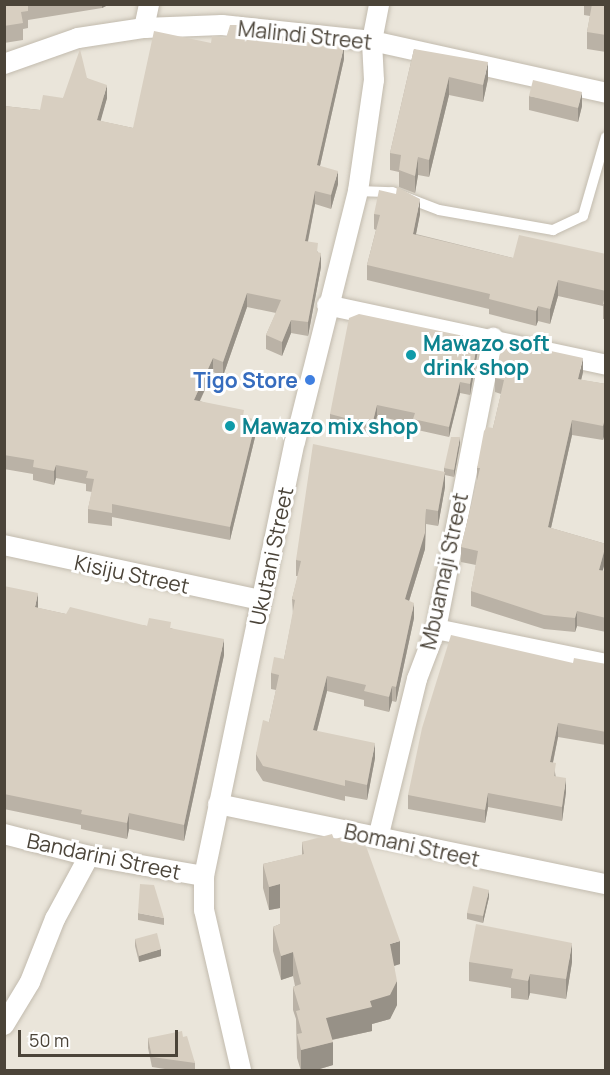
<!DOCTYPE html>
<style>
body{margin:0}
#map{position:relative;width:610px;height:1075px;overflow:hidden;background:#f6f3ec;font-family:Manrope,sans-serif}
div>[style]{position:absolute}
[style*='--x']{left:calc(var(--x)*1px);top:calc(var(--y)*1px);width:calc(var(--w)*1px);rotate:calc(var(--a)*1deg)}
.residential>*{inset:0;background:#eae5da}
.roads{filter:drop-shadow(0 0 2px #c2bbae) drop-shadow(0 0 2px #c2bbae)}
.lane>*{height:10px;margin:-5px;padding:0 5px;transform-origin:5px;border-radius:5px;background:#fff}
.street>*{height:20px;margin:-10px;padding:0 10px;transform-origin:10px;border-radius:10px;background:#fff}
.wall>*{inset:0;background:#bab2a6}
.shaded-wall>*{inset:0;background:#979187}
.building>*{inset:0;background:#d8cfc1}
.dots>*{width:16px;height:16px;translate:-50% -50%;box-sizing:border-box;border:3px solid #fff;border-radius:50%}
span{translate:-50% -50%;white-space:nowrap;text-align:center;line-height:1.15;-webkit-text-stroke:6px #fff;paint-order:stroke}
.street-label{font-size:21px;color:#4b4439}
.culture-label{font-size:21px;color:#0d838f;font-weight:700}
.left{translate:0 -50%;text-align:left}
.shop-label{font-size:21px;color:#366cbe;font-weight:700}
.right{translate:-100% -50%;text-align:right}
.frame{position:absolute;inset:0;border:6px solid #4b4439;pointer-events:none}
.scale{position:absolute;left:18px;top:1030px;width:160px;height:27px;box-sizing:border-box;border:3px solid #4b4439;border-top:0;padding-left:8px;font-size:18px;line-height:21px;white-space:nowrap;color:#4b4439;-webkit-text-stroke:4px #fff;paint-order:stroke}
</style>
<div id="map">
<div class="residential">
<div style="clip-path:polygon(5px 5px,605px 5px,605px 1070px,5px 1070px)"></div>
</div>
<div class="roads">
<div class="lane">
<div style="--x:358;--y:191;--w:34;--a:2"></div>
<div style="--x:392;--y:192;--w:50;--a:21"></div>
<div style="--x:439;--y:210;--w:116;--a:10"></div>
<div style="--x:553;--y:230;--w:33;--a:-25"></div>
<div style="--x:583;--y:216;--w:82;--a:-73.8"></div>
</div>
<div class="street">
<div style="--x:144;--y:28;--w:25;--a:-78"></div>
<div style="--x:4;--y:64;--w:78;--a:-19.4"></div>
<div style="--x:78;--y:38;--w:67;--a:-8.6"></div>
<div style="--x:144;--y:28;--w:78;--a:-2.2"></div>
<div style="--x:222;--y:25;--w:151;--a:6.1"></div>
<div style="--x:372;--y:41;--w:240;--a:12.5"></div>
<div style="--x:327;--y:305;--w:285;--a:12.1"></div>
<div style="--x:4;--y:545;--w:263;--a:12.1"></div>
<div style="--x:436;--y:629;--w:174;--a:11.6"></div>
<div style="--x:218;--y:804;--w:396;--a:11.7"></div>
<div style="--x:4;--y:834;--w:88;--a:14.5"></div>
<div style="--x:89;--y:856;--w:117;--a:9.9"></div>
<div style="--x:378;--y:838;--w:164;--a:-76.2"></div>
<div style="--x:417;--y:679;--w:53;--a:-69.2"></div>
<div style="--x:436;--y:629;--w:297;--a:-78.9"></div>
<div style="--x:4;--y:1025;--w:50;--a:-58.8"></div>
<div style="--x:30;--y:982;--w:68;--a:-68.4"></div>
<div style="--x:55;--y:919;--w:72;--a:-61.6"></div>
<div style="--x:241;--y:1070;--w:164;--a:-103"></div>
<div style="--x:204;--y:910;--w:34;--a:-90"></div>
<div style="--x:204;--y:876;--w:443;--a:-78.2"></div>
<div style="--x:295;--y:442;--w:259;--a:-75.9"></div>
<div style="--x:358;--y:191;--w:112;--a:-81.8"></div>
<div style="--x:374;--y:80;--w:39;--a:-93"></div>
<div style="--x:372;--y:41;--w:38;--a:-79"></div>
</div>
</div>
<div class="wall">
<div style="clip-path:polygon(4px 4px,110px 4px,102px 8px,28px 20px,28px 28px,23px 29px,23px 40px,4px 43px)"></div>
<div style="clip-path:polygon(584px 4px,606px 4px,606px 52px,587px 49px,587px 32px,590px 16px,584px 15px)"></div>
<div style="clip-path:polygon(211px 43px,344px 59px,320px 166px,338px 184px,331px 209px,315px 204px,308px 242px,318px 252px,321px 267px,308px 336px,291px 333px,282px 356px,266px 349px,266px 335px,276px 313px,247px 307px,223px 376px,213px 372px,200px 401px,244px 417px,256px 433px,230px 540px,112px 517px,112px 526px,88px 523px,88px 509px,92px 492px,86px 491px,86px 484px,56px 478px,54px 485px,33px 480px,33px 474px,4px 469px,4px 106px,40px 110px,63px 98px,87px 78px,107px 98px,100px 121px,133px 128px)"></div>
<div style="clip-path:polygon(414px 49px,488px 79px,483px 102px,449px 95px,429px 177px,418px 175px,415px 193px,399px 187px,399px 172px,390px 170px,390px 153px)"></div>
<div style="clip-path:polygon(529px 96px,582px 106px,578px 122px,529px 110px)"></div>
<div style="clip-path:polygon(374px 214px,420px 214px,416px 234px,513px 258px,606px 254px,606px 319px,603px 319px,603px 306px,558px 296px,550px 324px,538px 321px,536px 326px,489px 314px,489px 309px,367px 280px,367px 265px,376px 230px,374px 229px)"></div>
<div style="clip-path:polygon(478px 350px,470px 395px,460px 393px,449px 437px,413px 429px,413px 424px,377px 416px,372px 436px,330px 425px,330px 414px)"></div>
<div style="clip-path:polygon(583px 372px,581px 380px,606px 384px,606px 429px,603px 440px,572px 435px,551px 528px,606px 544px,606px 559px,602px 571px,606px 571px,606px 632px,577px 626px,575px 632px,544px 629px,471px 606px,471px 591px,476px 565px,461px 562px,461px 547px,477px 482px,477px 468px,493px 428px,501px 394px,495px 392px,495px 378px)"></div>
<div style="clip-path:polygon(460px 444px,454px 477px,445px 475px,445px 487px,438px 526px,426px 524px,425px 549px,409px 601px,414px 618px,396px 702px,392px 701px,389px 712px,364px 706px,364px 700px,327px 691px,317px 731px,375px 758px,367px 800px,345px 796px,345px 801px,263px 781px,256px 770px,256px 754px,269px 722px,276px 690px,271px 689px,271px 673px,284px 659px,293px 614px,292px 599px,298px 576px,296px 576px,296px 560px,444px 472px,444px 468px)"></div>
<div style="clip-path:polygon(4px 586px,38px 608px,66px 614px,147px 626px,171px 628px,224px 655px,184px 841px,129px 829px,127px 839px,81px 829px,81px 825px,4px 809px)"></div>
<div style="clip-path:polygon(573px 663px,606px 664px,606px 745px,558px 737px,553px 763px,556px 777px,566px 792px,562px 821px,488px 807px,485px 823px,408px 809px,408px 795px)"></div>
<div style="clip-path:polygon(606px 812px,606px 831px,604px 830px,604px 817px)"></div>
<div style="clip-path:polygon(334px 839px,400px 964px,394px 966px,397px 1005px,390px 1019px,372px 1024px,372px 1031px,332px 1040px,333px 1065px,313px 1071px,301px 1071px,297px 1058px,296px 1019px,293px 1010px,293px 987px,295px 986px,293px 976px,281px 980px,273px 951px,273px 927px,280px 924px,280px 908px,269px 910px,263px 888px,263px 864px,302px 855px,302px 842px)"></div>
<div style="clip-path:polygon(489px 897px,483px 923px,467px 919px,467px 913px)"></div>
<div style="clip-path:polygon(138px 913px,164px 918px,164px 925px,138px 920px)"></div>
<div style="clip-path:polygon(135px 939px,161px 956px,139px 962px,135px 946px)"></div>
<div style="clip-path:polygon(469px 962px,572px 962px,566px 999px,530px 993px,528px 1000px,511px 998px,511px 988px,469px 981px)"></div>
<div style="clip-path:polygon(183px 1037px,195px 1063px,195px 1071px,178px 1071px,152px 1067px,148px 1048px,148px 1038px)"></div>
</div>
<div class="shaded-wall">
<div style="clip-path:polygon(102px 4px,110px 4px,102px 8px)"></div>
<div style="clip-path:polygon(344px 46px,344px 59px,317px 179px,317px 165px)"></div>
<div style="clip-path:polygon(488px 62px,488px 79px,483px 102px,483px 85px)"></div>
<div style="clip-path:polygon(449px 77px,449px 95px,429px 177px,429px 160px)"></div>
<div style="clip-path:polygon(107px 85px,107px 98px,97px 134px,97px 120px)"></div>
<div style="clip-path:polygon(582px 92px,582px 106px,578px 122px,578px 108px)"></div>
<div style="clip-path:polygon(418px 157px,418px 175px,415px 193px,415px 176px)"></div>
<div style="clip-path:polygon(338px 171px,338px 184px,331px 209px,331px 195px)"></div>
<div style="clip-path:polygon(315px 191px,315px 204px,305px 255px,305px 241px)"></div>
<div style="clip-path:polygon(420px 199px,420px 214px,413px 249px,413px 234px)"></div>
<div style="clip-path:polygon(321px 253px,321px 267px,308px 336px,308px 322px)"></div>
<div style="clip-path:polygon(558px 280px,558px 296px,550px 324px,550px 309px)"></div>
<div style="clip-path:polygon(247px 293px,247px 307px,223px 376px,223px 362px)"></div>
<div style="clip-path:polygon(538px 306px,538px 321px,536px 326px,536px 311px)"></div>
<div style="clip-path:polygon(291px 320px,291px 333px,282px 356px,282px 342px)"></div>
<div style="clip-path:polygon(478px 339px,478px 350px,470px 395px,470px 384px)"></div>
<div style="clip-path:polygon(213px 358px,213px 372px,194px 413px,194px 400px)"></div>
<div style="clip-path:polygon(583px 358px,583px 372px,578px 393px,578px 379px)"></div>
<div style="clip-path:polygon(460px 382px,460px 393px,449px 437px,449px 427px)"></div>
<div style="clip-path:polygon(377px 405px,377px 416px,372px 436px,372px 425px)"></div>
<div style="clip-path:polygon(606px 414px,606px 429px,603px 440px,603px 426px)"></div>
<div style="clip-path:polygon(256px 420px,256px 433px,230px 540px,230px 527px)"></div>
<div style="clip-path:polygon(572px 420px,572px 435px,548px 541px,548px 527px)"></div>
<div style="clip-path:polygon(460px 437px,460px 444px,454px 477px,454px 470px)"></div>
<div style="clip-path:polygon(56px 465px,56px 478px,54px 485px,54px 471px)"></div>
<div style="clip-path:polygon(445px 472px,445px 487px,438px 526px,438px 511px)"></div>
<div style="clip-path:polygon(426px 509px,425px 549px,405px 614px,405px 599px)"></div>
<div style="clip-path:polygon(606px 545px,606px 559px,599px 584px,599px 570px)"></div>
<div style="clip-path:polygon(38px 593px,38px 609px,35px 607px)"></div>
<div style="clip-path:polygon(414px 603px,414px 618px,396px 702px,396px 687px)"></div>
<div style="clip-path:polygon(577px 611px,577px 626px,575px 632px,575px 618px)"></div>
<div style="clip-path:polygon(224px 639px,224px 655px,184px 841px,184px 825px)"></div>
<div style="clip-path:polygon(327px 676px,327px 691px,313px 746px,313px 730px)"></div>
<div style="clip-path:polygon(392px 686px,392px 701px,389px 712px,389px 697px)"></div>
<div style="clip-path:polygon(558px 723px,558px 737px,550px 776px,550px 762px)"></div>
<div style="clip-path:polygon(375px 743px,375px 758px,367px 800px,367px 785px)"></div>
<div style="clip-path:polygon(566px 778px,566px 792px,562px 821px,562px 807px)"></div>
<div style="clip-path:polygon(488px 793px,488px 807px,485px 823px,485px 810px)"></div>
<div style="clip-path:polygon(129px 813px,129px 829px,127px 839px,127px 823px)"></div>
<div style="clip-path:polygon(280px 884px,280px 908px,269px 910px,269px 887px)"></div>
<div style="clip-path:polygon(489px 890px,489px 897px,483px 923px,483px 916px)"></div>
<div style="clip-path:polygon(400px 941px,400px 964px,390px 967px,390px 944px)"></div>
<div style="clip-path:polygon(572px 943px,572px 962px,566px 999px,566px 979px)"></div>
<div style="clip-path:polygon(161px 949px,161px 956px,139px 962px,139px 956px)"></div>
<div style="clip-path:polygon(293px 952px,293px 976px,281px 980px,281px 956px)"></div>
<div style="clip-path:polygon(530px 974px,530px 993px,528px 1000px,528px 981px)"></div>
<div style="clip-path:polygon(397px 981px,397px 1005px,390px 1019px,372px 1024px,372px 1031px,326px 1041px,326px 1018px,370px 1001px)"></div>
<div style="clip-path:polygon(333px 1042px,333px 1065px,313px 1071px,301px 1071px,301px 1050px)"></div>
</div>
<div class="building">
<div style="clip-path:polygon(4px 4px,28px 4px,28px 11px,21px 12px,23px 23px,4px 26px)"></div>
<div style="clip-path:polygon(592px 4px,606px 4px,606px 35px,587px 32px)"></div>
<div style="clip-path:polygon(230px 25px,238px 25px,321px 45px,322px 40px,344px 46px,317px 165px,338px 171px,331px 195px,315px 191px,305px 241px,318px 243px,317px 252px,321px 253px,308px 322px,291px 320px,282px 342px,266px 335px,281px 300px,247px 293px,223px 362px,213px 358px,194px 400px,244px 410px,243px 416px,256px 420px,230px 527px,112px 504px,112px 513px,88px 509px,94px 479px,86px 478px,88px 471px,56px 465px,54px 471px,33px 467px,34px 460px,4px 455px,4px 106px,40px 110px,43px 95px,63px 98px,80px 49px,87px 78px,107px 85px,97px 120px,133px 128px,154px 31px,211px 43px,212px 36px,226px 38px)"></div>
<div style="clip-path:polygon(414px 49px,488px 62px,483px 85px,449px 77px,429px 160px,418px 157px,415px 176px,399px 170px,401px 155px,390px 153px)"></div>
<div style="clip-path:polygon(533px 80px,582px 92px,578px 108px,529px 96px)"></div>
<div style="clip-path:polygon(397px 187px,420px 199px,413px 234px,513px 258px,519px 235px,606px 254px,606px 291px,558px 280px,550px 309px,538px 306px,536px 311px,489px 299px,490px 294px,367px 265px,380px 215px,374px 214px,379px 190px,396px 194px)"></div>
<div style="clip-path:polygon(606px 292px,606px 304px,603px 304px)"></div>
<div style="clip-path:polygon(359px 314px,478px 339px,470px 384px,460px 382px,449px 427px,413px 419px,415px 413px,377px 405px,372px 425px,330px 414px,349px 318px)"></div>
<div style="clip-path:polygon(514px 343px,583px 358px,578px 379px,606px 384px,606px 414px,603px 426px,572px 420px,548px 527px,606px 544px,599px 570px,606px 571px,606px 618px,577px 611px,575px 618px,544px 615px,471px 591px,478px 551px,461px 547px,480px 468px,477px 468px,484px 431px,487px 427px,493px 428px,504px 380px,495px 378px,500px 353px)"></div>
<div style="clip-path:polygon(451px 437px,460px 437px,454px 470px,444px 468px)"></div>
<div style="clip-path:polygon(313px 444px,445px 472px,438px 511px,426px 509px,425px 533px,405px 599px,414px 603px,396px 687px,392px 686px,389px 697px,364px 691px,366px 685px,327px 676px,313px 730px,375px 743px,367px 785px,345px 780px,345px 786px,263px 766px,256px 754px,263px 720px,269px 722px,279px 675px,271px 673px,274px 657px,284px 659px,295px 600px,292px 599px,301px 561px,296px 560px)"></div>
<div style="clip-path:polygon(4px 586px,38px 593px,35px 607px,66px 614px,70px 607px,147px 626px,149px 618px,171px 622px,170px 628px,224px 639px,184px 825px,129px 813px,127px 823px,81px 814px,82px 810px,4px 794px)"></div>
<div style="clip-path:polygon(451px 635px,573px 663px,574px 658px,606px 664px,606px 732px,558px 723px,550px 762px,556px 763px,554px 776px,566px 778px,562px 807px,488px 793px,485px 810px,408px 795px,422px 728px)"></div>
<div style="clip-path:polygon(332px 834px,334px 839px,347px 836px,366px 846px,400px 941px,390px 944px,397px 981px,390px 995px,370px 1001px,372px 1007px,326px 1018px,333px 1042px,301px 1050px,297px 1034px,302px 1033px,296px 1011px,300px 1010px,293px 987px,301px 984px,293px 952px,281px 956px,273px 927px,280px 924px,280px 884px,269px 887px,263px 864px,304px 854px,302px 842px)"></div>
<div style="clip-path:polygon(140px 884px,154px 885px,164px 918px,138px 913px)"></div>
<div style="clip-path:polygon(473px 886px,489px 890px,483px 916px,467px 913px)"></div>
<div style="clip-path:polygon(476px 924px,572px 943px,566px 979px,530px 974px,528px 981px,511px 978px,513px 969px,469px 962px)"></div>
<div style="clip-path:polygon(157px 933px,161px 949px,139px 956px,135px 939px)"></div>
<div style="clip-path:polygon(182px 1031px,183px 1037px,187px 1036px,195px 1063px,152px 1057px,148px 1038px)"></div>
</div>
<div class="dots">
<div style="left:411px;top:355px;background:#0f9aa8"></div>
<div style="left:310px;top:380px;background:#3f7fe0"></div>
<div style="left:230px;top:426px;background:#0f9aa8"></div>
</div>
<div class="street-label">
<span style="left:305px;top:35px;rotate:6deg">Malindi Street</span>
<span style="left:271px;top:556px;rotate:-78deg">Ukutani Street</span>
<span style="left:444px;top:571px;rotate:-78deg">Mbuamaji Street</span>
<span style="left:132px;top:574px;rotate:12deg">Kisiju Street</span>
<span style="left:412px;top:845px;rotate:12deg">Bomani Street</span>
<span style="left:104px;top:856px;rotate:12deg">Bandarini Street</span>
</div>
<div class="culture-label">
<span class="left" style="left:423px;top:355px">Mawazo soft<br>drink shop</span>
<span class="left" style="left:242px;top:426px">Mawazo mix shop</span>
</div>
<div class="shop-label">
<span class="right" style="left:298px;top:380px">Tigo Store</span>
</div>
<div class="frame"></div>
<div class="scale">50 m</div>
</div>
